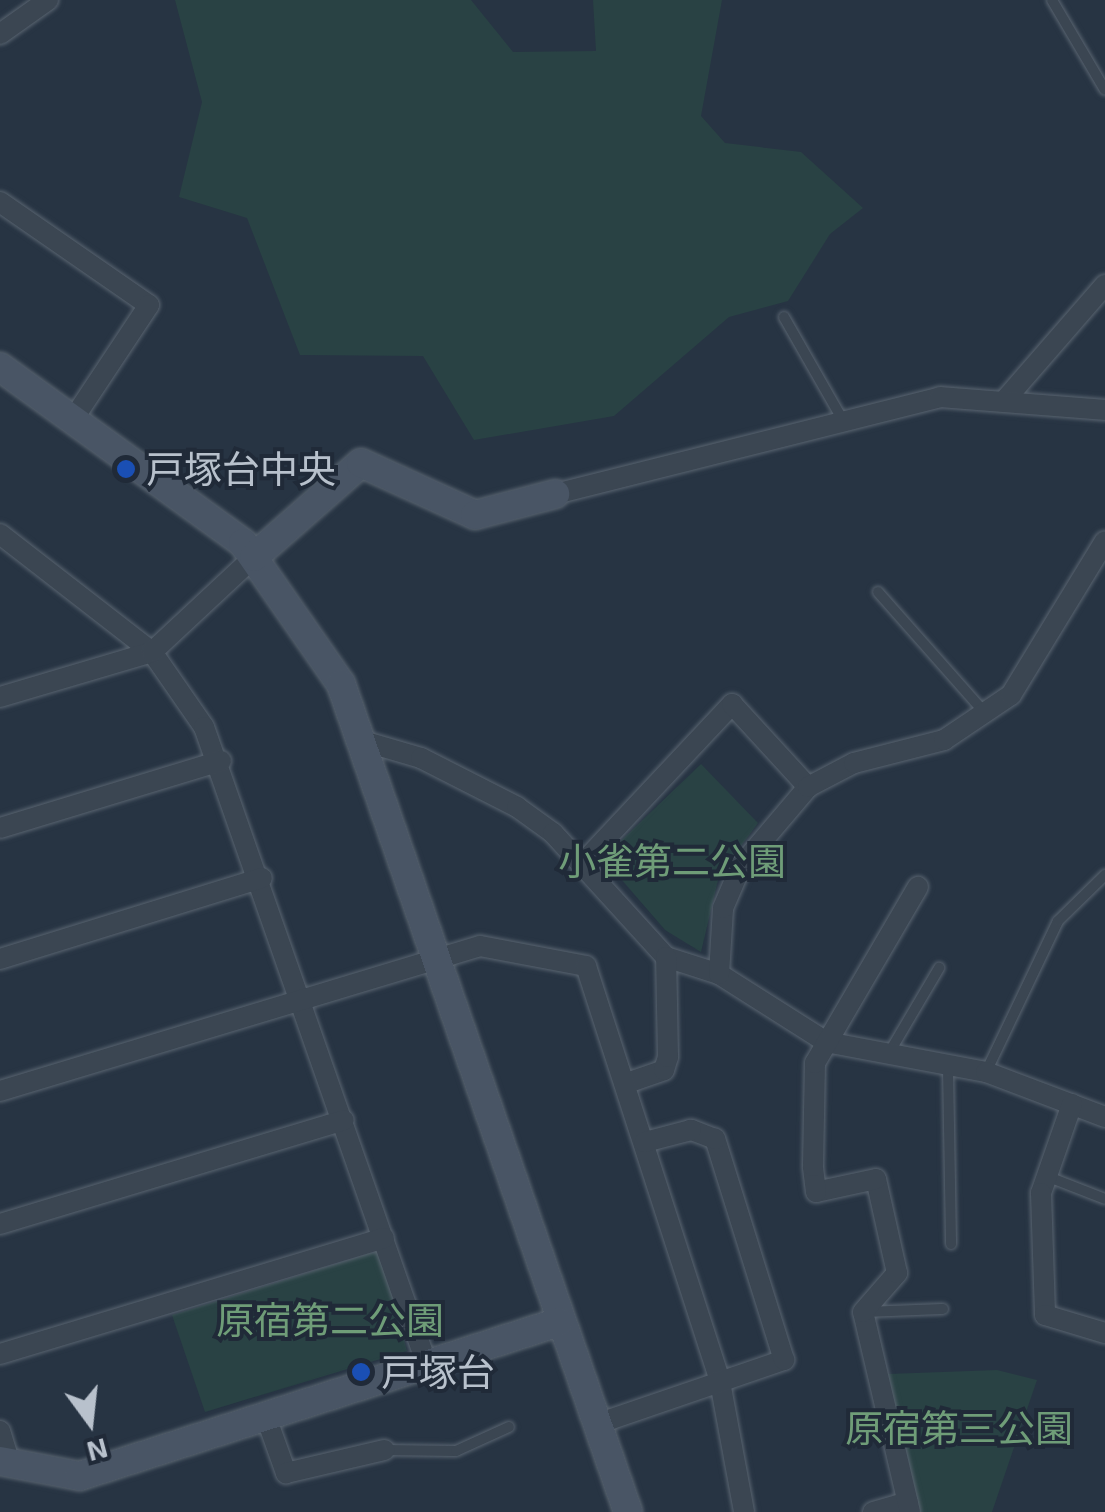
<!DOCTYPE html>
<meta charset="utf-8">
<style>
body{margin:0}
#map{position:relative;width:1105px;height:1512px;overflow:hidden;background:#273443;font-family:"Exo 2","Noto Sans JP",sans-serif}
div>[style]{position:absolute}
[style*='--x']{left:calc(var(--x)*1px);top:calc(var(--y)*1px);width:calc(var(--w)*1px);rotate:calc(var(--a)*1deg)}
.green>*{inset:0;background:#294244}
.roads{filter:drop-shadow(0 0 2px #596470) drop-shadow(0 0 2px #596470)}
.lane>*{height:10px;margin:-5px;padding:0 5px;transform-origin:5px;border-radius:5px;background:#3b4652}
.street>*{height:20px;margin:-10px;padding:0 10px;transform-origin:10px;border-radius:10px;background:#3b4652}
.secondary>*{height:28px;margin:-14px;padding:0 14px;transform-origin:14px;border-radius:14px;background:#495565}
.dots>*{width:28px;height:28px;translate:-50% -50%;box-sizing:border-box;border:5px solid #202a38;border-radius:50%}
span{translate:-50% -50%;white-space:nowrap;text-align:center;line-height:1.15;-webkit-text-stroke:8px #202a38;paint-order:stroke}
.poi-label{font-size:38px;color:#b8c1cc}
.left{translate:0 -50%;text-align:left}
.park-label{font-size:38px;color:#6f9d78}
.north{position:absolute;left:40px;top:1372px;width:100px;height:100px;-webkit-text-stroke:8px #202a38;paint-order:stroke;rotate:165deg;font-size:28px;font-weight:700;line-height:40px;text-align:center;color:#b8c1cc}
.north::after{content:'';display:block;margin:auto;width:35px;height:45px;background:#b8c1cc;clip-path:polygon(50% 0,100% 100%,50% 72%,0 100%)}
</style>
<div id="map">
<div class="green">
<div style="clip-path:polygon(175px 0,471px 0,513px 52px,596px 51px,593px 0,722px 0,701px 116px,725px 143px,801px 152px,863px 208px,830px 234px,788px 301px,729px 317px,614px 416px,474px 440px,423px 356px,300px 355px,247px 218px,179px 197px,202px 102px)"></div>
<div style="clip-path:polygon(701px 764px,758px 823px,719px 876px,701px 952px,665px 930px,603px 858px)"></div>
<div style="clip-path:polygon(380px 1250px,407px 1351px,205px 1412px,172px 1315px)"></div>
<div style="clip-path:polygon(997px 1370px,1037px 1380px,992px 1512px,920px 1512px,888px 1374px)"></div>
</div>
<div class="roads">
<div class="lane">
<div style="--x:1052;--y:0;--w:104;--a:59.5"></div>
<div style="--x:784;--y:317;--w:121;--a:60.3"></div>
<div style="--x:878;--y:592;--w:163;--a:48.5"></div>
<div style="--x:889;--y:1053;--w:99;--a:-59.5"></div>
<div style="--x:948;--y:1069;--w:175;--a:89"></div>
<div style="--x:986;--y:1072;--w:167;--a:-64.5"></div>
<div style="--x:1058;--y:921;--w:66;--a:-44.4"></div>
<div style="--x:1046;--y:1176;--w:63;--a:21.3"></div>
<div style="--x:864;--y:1312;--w:79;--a:-2.2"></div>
<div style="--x:384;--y:1450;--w:72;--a:0.8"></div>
<div style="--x:456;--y:1451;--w:58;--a:-24.4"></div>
</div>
<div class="street">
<div style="--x:0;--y:34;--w:59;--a:-35.3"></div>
<div style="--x:0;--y:202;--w:181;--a:34.7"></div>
<div style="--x:149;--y:305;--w:132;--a:123.6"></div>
<div style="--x:1004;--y:401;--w:154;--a:-49"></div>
<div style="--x:555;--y:494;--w:397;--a:-14.1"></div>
<div style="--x:940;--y:397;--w:166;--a:4.5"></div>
<div style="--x:0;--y:534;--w:192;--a:37.8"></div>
<div style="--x:152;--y:652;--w:91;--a:55.3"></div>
<div style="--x:204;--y:727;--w:676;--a:70.73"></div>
<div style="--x:0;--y:697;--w:159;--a:-16.5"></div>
<div style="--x:152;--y:652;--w:139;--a:-43"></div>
<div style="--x:363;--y:741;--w:60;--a:16.3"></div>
<div style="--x:421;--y:758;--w:108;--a:27"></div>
<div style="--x:517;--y:807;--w:44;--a:35.8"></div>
<div style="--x:553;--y:833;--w:168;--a:47.7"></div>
<div style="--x:666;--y:957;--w:56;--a:17.8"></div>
<div style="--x:719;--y:974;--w:127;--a:32.4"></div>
<div style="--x:826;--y:1042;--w:163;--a:10.6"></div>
<div style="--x:986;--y:1072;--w:127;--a:20.7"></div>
<div style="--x:0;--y:828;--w:231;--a:-16.9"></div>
<div style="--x:581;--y:865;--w:221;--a:-46.8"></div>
<div style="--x:732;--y:704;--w:113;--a:47.5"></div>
<div style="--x:0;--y:959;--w:274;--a:-17.2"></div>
<div style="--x:719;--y:974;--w:66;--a:-86.5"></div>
<div style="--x:723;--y:908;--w:46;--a:-66.8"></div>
<div style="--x:741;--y:866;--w:104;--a:-49.7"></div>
<div style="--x:808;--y:787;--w:52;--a:-27.6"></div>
<div style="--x:854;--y:763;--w:93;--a:-14.3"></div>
<div style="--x:944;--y:740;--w:81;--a:-33.9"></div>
<div style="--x:1011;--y:695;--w:180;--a:-58.6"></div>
<div style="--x:627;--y:1083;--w:39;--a:-19"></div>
<div style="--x:664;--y:1070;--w:14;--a:-73"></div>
<div style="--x:668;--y:1057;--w:100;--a:-91.1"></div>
<div style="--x:0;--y:1091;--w:501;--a:-16.81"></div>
<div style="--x:480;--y:946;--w:108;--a:10.7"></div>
<div style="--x:586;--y:966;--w:437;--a:72.1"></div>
<div style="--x:720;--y:1382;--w:132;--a:79.5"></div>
<div style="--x:1072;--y:1104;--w:94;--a:109.2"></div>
<div style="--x:1041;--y:1193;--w:122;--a:88.1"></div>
<div style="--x:1045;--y:1315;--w:63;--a:16.7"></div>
<div style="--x:0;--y:1224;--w:359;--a:-16.8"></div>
<div style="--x:0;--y:1354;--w:401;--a:-16.8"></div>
<div style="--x:265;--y:1414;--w:63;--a:70.4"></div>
<div style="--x:286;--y:1473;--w:101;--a:-13.2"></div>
<div style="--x:597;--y:1424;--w:198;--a:-18.9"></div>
<div style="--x:784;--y:1360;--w:232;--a:-107.3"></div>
<div style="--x:715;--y:1139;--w:26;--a:-159"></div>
<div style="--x:691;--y:1130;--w:48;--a:165.4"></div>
<div style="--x:0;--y:1431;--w:30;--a:73"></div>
<div style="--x:873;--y:1512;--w:36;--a:-16"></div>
<div style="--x:910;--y:1512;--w:205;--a:-103.2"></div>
<div style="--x:863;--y:1312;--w:52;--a:-48.9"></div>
<div style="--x:897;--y:1273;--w:96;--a:-102.6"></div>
<div style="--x:876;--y:1179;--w:61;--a:167.8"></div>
<div style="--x:816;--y:1192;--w:26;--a:-97"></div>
<div style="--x:813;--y:1166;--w:103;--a:-88.9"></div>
<div style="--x:815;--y:1063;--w:204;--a:-59.7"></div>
</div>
<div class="secondary">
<div style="--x:0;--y:367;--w:300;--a:35.9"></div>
<div style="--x:243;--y:543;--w:172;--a:55.2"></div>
<div style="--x:341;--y:684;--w:876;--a:70.88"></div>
<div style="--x:254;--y:557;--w:142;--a:-41.3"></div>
<div style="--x:361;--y:463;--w:125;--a:24.5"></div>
<div style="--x:475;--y:515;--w:83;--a:-14.7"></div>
<div style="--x:0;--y:1461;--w:81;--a:10.6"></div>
<div style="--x:80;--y:1476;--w:503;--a:-17.82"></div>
</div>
</div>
<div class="dots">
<div style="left:126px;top:469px;background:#1a4fb4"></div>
<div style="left:361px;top:1372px;background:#1a4fb4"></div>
</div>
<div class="poi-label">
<span class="left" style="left:146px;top:469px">戸塚台中央</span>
<span class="left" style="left:381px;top:1372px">戸塚台</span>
</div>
<div class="park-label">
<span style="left:672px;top:861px">小雀第二公園</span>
<span style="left:330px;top:1320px">原宿第二公園</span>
<span style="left:959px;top:1428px">原宿第三公園</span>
</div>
<div class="north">N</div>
</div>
